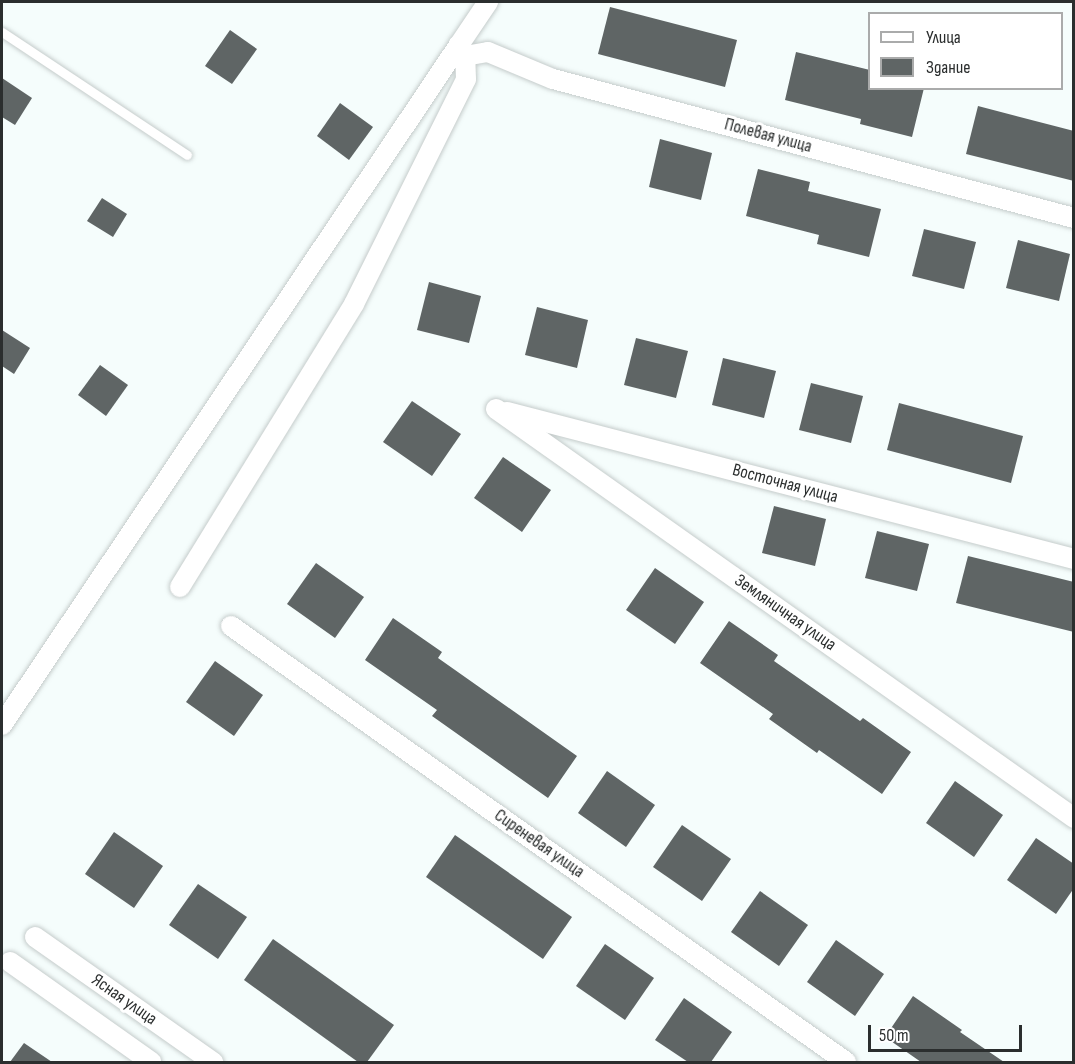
<!DOCTYPE html>
<meta charset="utf-8">
<style>
body{margin:0}
#map{position:relative;width:1075px;height:1064px;overflow:hidden;background:#f5fdfc;font-family:"Sofia Sans Condensed",sans-serif}
div>[style]{position:absolute}
[style*='--x']{left:calc(var(--x)*1px);top:calc(var(--y)*1px);width:calc(var(--w)*1px);rotate:calc(var(--a)*1deg)}
.building>*{inset:0;background:#5f6565}
.roads{filter:drop-shadow(0 0 2px #c5cccb) drop-shadow(0 0 2px #c5cccb)}
.service>*{height:9px;margin:-4.5px;padding:0 4.5px;transform-origin:4.5px;border-radius:4.5px;background:#fff}
.minor>*{height:20px;margin:-10px;padding:0 10px;transform-origin:10px;border-radius:10px;background:#fff}
span{translate:-50% -50%;white-space:nowrap;text-align:center;line-height:1.15;-webkit-text-stroke:6px #fff;paint-order:stroke}
.street-label{font-size:18px;color:#2b2e2e}
.frame{position:absolute;inset:0;border:3px solid #2b2e2e;pointer-events:none}
.legend{position:absolute;left:868px;top:12px;width:195px;height:78px;box-sizing:border-box;background:#fff;border:2px solid #aaabab;margin:0;padding:8px 10px;list-style:none;font-size:18px;color:#2b2e2e}
.legend li{display:flex;align-items:center;gap:12px;height:30px}
.legend b{width:30px;border:2px solid #aaabab}
.scale{position:absolute;left:868px;top:1025px;width:154px;height:27px;box-sizing:border-box;border:3px solid #2b2e2e;border-top:0;padding-left:8px;font-size:18px;line-height:21px;white-space:nowrap;color:#2b2e2e;-webkit-text-stroke:4px #fff;paint-order:stroke}
</style>
<div id="map">
<div class="building">
<div style="clip-path:polygon(610px 7px,737px 40px,725px 87px,598px 54px)"></div>
<div style="clip-path:polygon(230px 30px,257px 49px,232px 84px,205px 66px)"></div>
<div style="clip-path:polygon(796px 52px,870px 70px,870px 88px,924px 88px,912px 137px,860px 124px,861px 119px,785px 100px)"></div>
<div style="clip-path:polygon(2px 78px,32px 98px,15px 125px,2px 117px)"></div>
<div style="clip-path:polygon(340px 103px,373px 127px,349px 160px,317px 136px)"></div>
<div style="clip-path:polygon(978px 106px,1074px 131px,1074px 181px,966px 154px)"></div>
<div style="clip-path:polygon(660px 139px,712px 153px,701px 200px,649px 187px)"></div>
<div style="clip-path:polygon(758px 169px,810px 182px,808px 191px,881px 209px,869px 257px,817px 244px,819px 235px,746px 216px)"></div>
<div style="clip-path:polygon(102px 198px,127px 214px,113px 237px,87px 221px)"></div>
<div style="clip-path:polygon(924px 229px,976px 242px,964px 289px,912px 276px)"></div>
<div style="clip-path:polygon(1018px 240px,1070px 254px,1059px 301px,1006px 288px)"></div>
<div style="clip-path:polygon(429px 282px,481px 296px,469px 343px,417px 330px)"></div>
<div style="clip-path:polygon(537px 307px,588px 320px,577px 368px,525px 355px)"></div>
<div style="clip-path:polygon(2px 330px,30px 348px,14px 374px,2px 366px)"></div>
<div style="clip-path:polygon(636px 338px,688px 351px,676px 398px,624px 385px)"></div>
<div style="clip-path:polygon(723px 358px,776px 371px,764px 418px,712px 405px)"></div>
<div style="clip-path:polygon(100px 365px,128px 385px,106px 416px,78px 395px)"></div>
<div style="clip-path:polygon(811px 383px,863px 396px,851px 443px,799px 430px)"></div>
<div style="clip-path:polygon(412px 401px,461px 434px,432px 476px,383px 442px)"></div>
<div style="clip-path:polygon(899px 403px,1023px 436px,1011px 483px,887px 450px)"></div>
<div style="clip-path:polygon(503px 457px,551px 490px,522px 532px,474px 498px)"></div>
<div style="clip-path:polygon(774px 506px,826px 519px,815px 566px,762px 553px)"></div>
<div style="clip-path:polygon(877px 531px,929px 544px,917px 591px,865px 578px)"></div>
<div style="clip-path:polygon(968px 556px,1074px 582px,1074px 632px,956px 603px)"></div>
<div style="clip-path:polygon(316px 563px,364px 597px,335px 638px,287px 604px)"></div>
<div style="clip-path:polygon(655px 568px,704px 602px,675px 644px,626px 610px)"></div>
<div style="clip-path:polygon(393px 618px,442px 652px,438px 658px,577px 756px,548px 798px,432px 716px,437px 710px,365px 660px)"></div>
<div style="clip-path:polygon(729px 621px,778px 655px,774px 661px,860px 721px,863px 718px,911px 752px,882px 794px,819px 750px,817px 753px,769px 719px,773px 714px,700px 663px)"></div>
<div style="clip-path:polygon(215px 661px,263px 695px,234px 736px,186px 702px)"></div>
<div style="clip-path:polygon(607px 771px,655px 805px,626px 847px,578px 813px)"></div>
<div style="clip-path:polygon(955px 781px,1003px 815px,974px 857px,926px 823px)"></div>
<div style="clip-path:polygon(682px 825px,731px 859px,702px 901px,653px 867px)"></div>
<div style="clip-path:polygon(114px 832px,163px 866px,134px 908px,85px 874px)"></div>
<div style="clip-path:polygon(455px 835px,572px 917px,543px 959px,426px 877px)"></div>
<div style="clip-path:polygon(1036px 838px,1074px 864px,1074px 888px,1056px 914px,1007px 880px)"></div>
<div style="clip-path:polygon(198px 884px,247px 917px,218px 959px,169px 925px)"></div>
<div style="clip-path:polygon(760px 891px,808px 925px,779px 966px,731px 932px)"></div>
<div style="clip-path:polygon(273px 939px,394px 1025px,367px 1062px,358px 1062px,244px 980px)"></div>
<div style="clip-path:polygon(836px 940px,884px 974px,855px 1016px,807px 982px)"></div>
<div style="clip-path:polygon(605px 944px,654px 978px,625px 1020px,576px 986px)"></div>
<div style="clip-path:polygon(913px 996px,962px 1030px,960px 1032px,1004px 1062px,921px 1062px,885px 1037px)"></div>
<div style="clip-path:polygon(684px 998px,732px 1032px,711px 1062px,688px 1062px,655px 1040px)"></div>
<div style="clip-path:polygon(24px 1043px,52px 1062px,10px 1062px)"></div>
</div>
<div class="roads">
<div class="service">
<div style="--x:2;--y:32;--w:222;--a:33.6"></div>
</div>
<div class="minor">
<div style="--x:465;--y:56;--w:23;--a:-10"></div>
<div style="--x:488;--y:52;--w:70;--a:22.6"></div>
<div style="--x:553;--y:79;--w:539;--a:14.94"></div>
<div style="--x:496;--y:409;--w:708;--a:35.28"></div>
<div style="--x:507;--y:412;--w:586;--a:14.53"></div>
<div style="--x:180;--y:587;--w:332;--a:-58.4"></div>
<div style="--x:354;--y:304;--w:251;--a:-63.5"></div>
<div style="--x:466;--y:79;--w:23;--a:-92"></div>
<div style="--x:465;--y:56;--w:13;--a:-119"></div>
<div style="--x:459;--y:45;--w:52;--a:-56"></div>
<div style="--x:231;--y:626;--w:754;--a:35.33"></div>
<div style="--x:2;--y:725;--w:819;--a:-56.1"></div>
<div style="--x:35;--y:937;--w:218;--a:35.1"></div>
<div style="--x:10;--y:962;--w:173;--a:35.3"></div>
</div>
</div>
<div class="street-label">
<span style="left:768px;top:136px;rotate:15deg">Полевая улица</span>
<span style="left:785px;top:484px;rotate:15deg">Восточная улица</span>
<span style="left:785px;top:613px;rotate:35deg">Земляничная улица</span>
<span style="left:539px;top:844px;rotate:35deg">Сиреневая улица</span>
<span style="left:124px;top:1000px;rotate:35deg">Ясная улица</span>
</div>
<div class="frame"></div>
<ul class="legend">
<li><b style="height:8px;background:#fff"></b>Улица</li>
<li><b style="height:16px;background:#5f6565"></b>Здание</li>
</ul>
<div class="scale">50 m</div>
</div>
